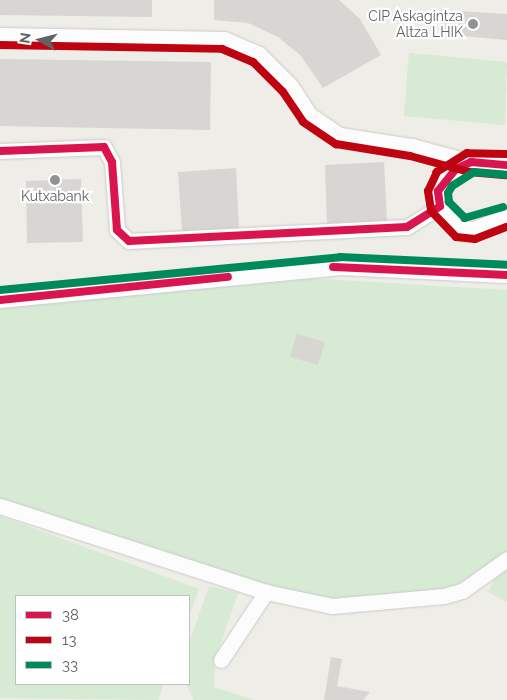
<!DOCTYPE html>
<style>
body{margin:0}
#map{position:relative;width:507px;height:700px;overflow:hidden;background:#eeede8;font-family:Raleway,sans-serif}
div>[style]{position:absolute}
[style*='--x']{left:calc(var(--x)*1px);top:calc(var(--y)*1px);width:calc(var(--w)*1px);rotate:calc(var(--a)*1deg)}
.green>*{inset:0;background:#d6ead4}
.building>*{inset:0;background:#d7d6d3}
.roads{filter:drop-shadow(0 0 1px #cacbca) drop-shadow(0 0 1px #cacbca)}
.street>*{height:15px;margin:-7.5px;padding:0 7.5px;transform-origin:7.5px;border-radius:7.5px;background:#fcfcfc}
.bus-1>*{height:8px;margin:-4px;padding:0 4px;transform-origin:4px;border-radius:4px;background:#da144f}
.bus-2>*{height:8px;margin:-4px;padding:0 4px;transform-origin:4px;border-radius:4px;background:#bf0411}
.bus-3>*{height:8px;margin:-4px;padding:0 4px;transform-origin:4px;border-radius:4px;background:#008a5b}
.dots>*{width:14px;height:14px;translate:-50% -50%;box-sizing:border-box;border:2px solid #fff;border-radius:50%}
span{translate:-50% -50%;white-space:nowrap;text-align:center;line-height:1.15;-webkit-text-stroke:4.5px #fff;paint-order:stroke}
.poi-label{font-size:14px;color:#5e6166}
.right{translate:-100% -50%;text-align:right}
.legend{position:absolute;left:15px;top:595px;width:175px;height:90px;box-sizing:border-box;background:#fff;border:1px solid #bfc0c2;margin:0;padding:6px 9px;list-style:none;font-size:15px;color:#5e6166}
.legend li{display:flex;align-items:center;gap:10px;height:25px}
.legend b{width:25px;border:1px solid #bfc0c2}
.north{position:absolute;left:15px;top:15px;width:50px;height:50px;-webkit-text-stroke:4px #fff;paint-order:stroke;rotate:278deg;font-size:14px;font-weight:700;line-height:20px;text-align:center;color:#5e6166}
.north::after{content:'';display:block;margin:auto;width:18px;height:22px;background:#5e6166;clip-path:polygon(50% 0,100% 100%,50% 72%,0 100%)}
</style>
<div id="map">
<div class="green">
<div style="clip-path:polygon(409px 53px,507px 62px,505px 125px,404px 116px)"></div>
<div style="clip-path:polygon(305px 278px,507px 290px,507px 602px,488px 592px,506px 554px,466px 581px,434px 591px,327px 599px,268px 590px,0 499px,0 308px)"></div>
<div style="clip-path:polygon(0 516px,199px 589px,189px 617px,189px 596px,16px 596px,16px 684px,164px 684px,158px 700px,0 698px)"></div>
<div style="clip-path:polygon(209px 586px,238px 593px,215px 660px,214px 687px,254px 700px,194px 700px,186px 684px,189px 684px,189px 643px)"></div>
</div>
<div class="building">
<div style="clip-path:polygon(0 0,152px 0,152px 17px,0 15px)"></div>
<div style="clip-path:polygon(214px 0,339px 0,360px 19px,381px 55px,323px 88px,301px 56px,278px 37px,248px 23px,214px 20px)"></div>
<div style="clip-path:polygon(441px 10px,507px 14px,507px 40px,439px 34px)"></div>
<div style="clip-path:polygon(0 59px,211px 62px,210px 130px,0 126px)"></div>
<div style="clip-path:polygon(384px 162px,387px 223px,327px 226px,325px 165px)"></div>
<div style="clip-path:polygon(236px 168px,239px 228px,182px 232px,178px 172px)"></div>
<div style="clip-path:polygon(81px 179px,83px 242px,27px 243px,26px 181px)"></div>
<div style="clip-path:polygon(297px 334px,325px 342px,318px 365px,290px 357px)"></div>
<div style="clip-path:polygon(331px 657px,342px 659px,337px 686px,370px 692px,363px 700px,324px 700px)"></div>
</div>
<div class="roads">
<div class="street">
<div style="--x:0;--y:35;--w:224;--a:1"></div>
<div style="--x:224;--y:39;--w:38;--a:23"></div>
<div style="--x:259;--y:54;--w:45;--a:45"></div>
<div style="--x:291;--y:86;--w:35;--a:57"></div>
<div style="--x:310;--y:115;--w:36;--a:34"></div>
<div style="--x:340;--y:135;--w:73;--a:8.7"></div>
<div style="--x:412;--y:146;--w:61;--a:15.2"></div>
<div style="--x:471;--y:162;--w:36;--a:5"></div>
<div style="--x:0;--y:151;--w:104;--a:-2.2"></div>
<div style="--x:104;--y:147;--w:17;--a:62"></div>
<div style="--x:112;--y:162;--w:68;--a:85.8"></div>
<div style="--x:117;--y:230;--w:16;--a:43"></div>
<div style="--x:129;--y:241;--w:278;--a:-2.9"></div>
<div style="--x:407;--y:227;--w:39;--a:-32"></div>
<div style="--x:471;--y:162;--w:32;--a:148"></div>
<div style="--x:444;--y:179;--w:13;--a:117"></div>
<div style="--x:438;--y:191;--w:15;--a:82"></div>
<div style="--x:440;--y:206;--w:14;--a:56"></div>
<div style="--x:448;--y:218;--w:16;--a:40"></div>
<div style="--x:460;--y:228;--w:13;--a:4"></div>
<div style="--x:473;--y:229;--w:36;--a:-21"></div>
<div style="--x:0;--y:300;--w:343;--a:-5.5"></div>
<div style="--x:341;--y:267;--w:166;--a:2.8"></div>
<div style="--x:0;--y:506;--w:280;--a:17.9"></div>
<div style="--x:266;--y:592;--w:67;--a:12"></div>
<div style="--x:332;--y:606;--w:112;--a:-5.1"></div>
<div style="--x:444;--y:596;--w:19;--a:-16"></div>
<div style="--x:462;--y:591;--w:55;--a:-35.4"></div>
<div style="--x:221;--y:660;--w:82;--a:-56.5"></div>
</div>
</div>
<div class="bus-1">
<div style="--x:0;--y:151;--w:104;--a:-2.2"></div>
<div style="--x:104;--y:147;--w:17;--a:62"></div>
<div style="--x:112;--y:162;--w:68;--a:85.8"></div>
<div style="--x:117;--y:230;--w:16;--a:43"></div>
<div style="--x:129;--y:241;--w:278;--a:-2.9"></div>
<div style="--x:407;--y:227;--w:39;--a:-32"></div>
<div style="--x:440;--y:206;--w:15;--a:-98"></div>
<div style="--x:438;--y:191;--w:28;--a:-51"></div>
<div style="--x:456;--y:169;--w:17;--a:-25"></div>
<div style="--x:471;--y:162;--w:36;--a:5"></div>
<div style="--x:333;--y:267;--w:174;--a:2.6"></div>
<div style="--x:0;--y:300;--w:229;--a:-5.8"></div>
</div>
<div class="bus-2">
<div style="--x:0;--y:45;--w:222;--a:1"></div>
<div style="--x:222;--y:49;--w:34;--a:23"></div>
<div style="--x:253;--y:62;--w:42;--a:45"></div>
<div style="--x:283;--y:92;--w:36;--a:56"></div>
<div style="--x:303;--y:122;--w:40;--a:34"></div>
<div style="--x:336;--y:144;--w:75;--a:9.2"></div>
<div style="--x:410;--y:156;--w:61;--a:15.2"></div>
<div style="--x:469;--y:172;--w:37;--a:5"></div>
<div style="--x:506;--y:154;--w:39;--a:-179"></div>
<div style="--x:467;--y:153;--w:36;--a:148"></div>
<div style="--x:437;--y:172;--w:21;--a:115"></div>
<div style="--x:428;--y:191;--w:20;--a:81"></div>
<div style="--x:431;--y:211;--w:36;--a:46"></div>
<div style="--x:456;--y:237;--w:19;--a:6"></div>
<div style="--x:475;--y:239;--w:34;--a:-21"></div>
</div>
<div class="bus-3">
<div style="--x:503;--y:207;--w:40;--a:164"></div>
<div style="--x:465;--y:218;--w:23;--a:-135"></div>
<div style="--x:449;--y:202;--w:9;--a:-96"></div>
<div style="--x:448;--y:193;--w:8;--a:-60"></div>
<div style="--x:452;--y:186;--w:26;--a:-32"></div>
<div style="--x:474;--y:172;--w:32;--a:5"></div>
<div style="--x:0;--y:290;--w:342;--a:-5.5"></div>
<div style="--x:340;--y:257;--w:167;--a:2.7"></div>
</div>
<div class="dots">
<div style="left:473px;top:24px;background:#909294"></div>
<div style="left:55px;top:180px;background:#909294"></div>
</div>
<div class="poi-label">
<span class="right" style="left:463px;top:24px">CIP Askagintza<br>Altza LHIK</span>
<span style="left:55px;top:196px">Kutxabank</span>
</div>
<ul class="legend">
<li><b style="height:6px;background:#da144f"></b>38</li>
<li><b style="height:6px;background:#bf0411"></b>13</li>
<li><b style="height:6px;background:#008a5b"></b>33</li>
</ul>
<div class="north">N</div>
</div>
